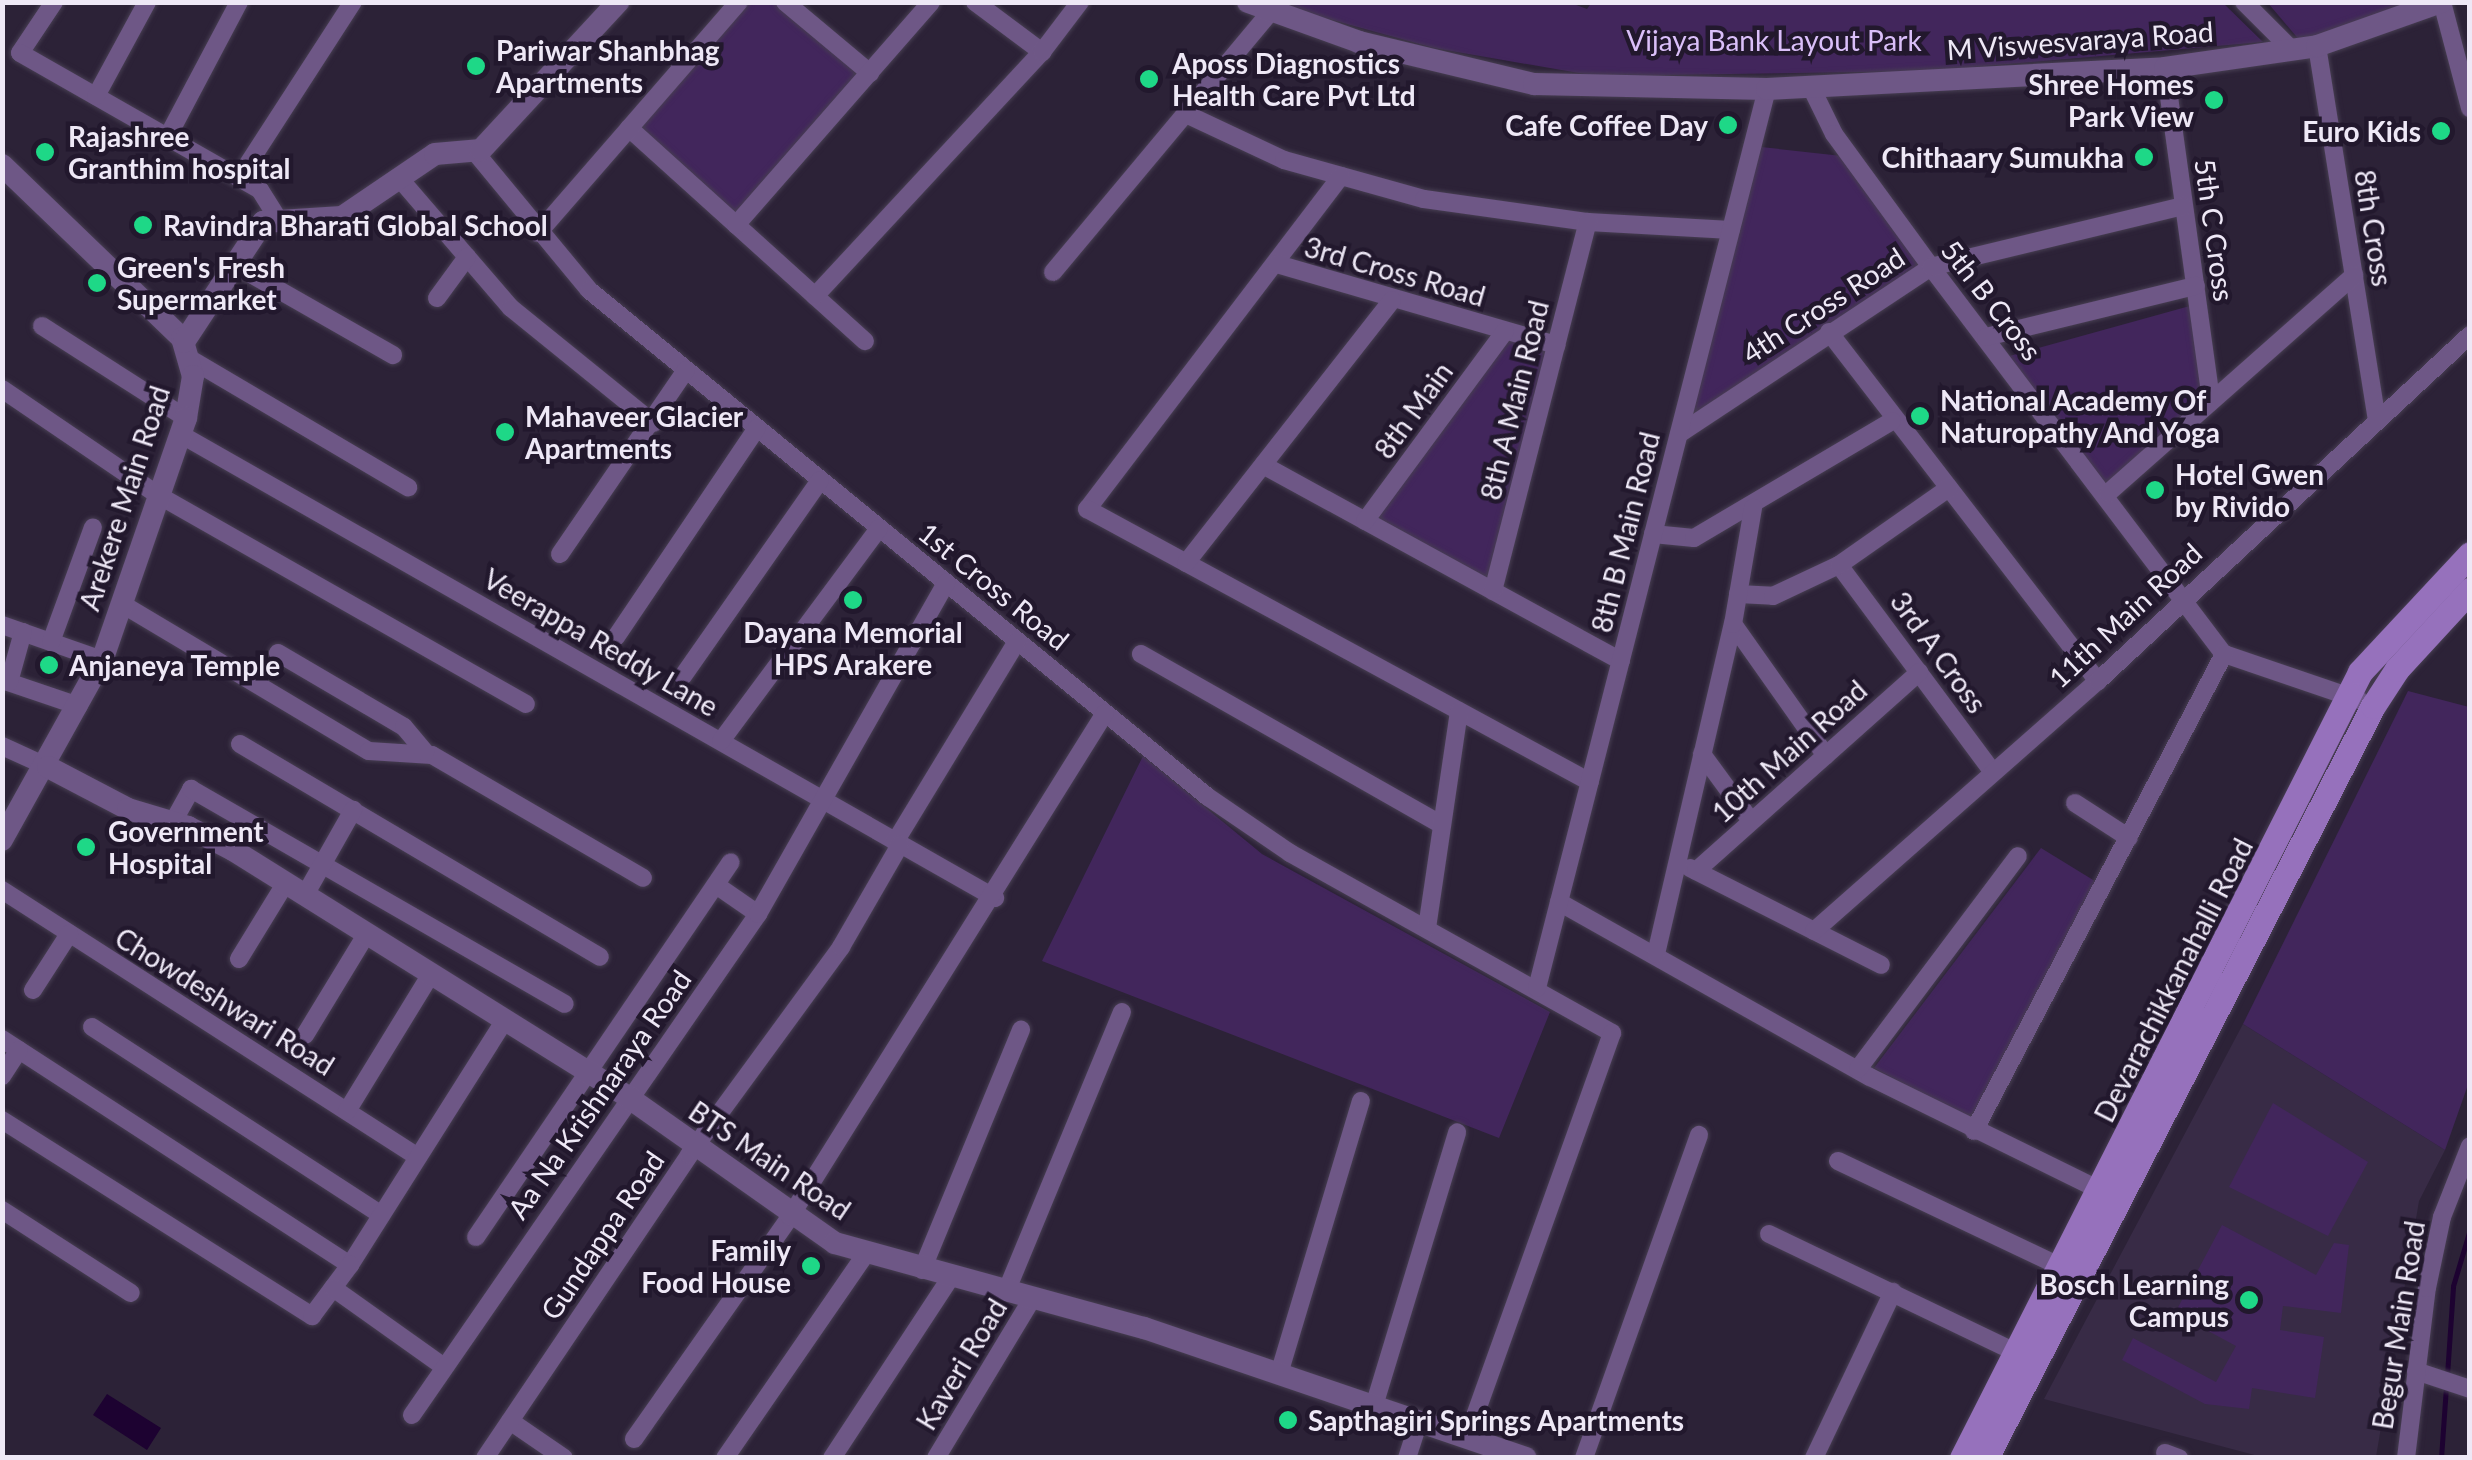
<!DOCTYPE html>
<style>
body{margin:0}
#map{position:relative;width:2472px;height:1460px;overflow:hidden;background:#2c2237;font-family:Lato,sans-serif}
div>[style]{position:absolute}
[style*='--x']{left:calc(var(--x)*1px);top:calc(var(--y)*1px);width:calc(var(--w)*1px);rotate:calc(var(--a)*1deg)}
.built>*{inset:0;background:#382b46}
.green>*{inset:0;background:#42265c}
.water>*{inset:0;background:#1d0231}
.stream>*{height:5px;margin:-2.5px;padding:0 2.5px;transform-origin:2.5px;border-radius:2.5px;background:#1d0231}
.roads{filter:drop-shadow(0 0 2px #473e52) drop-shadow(0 0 2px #473e52)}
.minor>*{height:18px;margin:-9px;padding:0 9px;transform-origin:9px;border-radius:9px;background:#6e5786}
.tertiary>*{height:22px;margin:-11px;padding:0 11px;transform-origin:11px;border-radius:11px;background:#6e5786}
.secondary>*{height:25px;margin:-12.5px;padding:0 12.5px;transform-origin:12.5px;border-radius:12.5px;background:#9671bc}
.dots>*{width:28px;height:28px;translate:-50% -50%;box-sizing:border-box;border:5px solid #22182d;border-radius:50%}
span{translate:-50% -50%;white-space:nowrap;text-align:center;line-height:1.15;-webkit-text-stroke:9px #22182d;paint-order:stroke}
.park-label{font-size:28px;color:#dabff9}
.street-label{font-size:28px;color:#eee8f6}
.poi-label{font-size:28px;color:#eee8f6;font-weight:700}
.left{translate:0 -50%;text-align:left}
.right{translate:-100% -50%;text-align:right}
.frame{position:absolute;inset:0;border:5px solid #eee8f6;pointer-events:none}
</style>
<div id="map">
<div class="built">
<div style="clip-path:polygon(2243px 1024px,2445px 1150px,2419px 1201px,2376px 1457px,2262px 1457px,2044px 1399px)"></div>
</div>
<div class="green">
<div style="clip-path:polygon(1288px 2px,1568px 2px,1587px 9px,1592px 2px,2222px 2px,2263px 42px,1927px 71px,1596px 76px,1434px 48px,1285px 7px)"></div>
<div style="clip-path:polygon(739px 3px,785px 3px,870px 73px,736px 225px,629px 128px)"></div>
<div style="clip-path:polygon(2268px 3px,2418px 3px,2301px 42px)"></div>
<div style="clip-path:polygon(1752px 146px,1851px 157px,1931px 267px,1679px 434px)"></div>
<div style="clip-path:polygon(2197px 304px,2211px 401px,2108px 493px,2002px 358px)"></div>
<div style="clip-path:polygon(1505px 331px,1556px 345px,1493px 591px,1365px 521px)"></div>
<div style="clip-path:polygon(2408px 691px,2469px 707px,2470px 1079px,2445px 1150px,2243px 1024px)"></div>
<div style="clip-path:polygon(1143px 756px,1262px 854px,1550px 1012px,1499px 1138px,1042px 961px)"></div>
<div style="clip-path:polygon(2041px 848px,2098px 883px,1978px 1123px,1874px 1068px)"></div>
<div style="clip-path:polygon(2273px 1103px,2368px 1162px,2328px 1236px,2229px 1187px)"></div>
<div style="clip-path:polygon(2222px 1225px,2316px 1275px,2334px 1243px,2349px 1245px,2341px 1313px,2283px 1306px,2280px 1330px,2324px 1337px,2315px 1398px,2252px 1388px,2249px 1409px,2205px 1404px,2122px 1360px,2133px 1338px,2216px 1382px,2236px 1346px,2175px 1313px)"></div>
</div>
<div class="water">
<div style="clip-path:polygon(107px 1394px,161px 1428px,147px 1450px,93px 1415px)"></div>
</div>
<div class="stream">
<div style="--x:2447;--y:1375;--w:89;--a:-86.1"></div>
<div style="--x:2453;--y:1286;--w:59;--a:-73.4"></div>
<div style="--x:2441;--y:1458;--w:72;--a:-86"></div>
</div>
<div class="roads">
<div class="minor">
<div style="--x:54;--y:2;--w:61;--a:123.7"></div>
<div style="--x:20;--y:53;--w:276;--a:29.7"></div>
<div style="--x:260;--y:190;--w:32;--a:58"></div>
<div style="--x:785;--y:2;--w:111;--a:39.9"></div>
<div style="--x:975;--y:2;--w:84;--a:36.7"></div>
<div style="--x:2244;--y:2;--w:69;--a:45"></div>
<div style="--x:2442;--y:2;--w:110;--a:75.2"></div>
<div style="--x:2317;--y:46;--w:378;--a:80.9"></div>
<div style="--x:2165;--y:68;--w:336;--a:82.1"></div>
<div style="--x:1811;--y:87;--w:52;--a:63.9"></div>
<div style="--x:1834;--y:134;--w:165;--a:53.9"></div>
<div style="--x:1931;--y:267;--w:485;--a:52.9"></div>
<div style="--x:2224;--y:654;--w:143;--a:18.8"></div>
<div style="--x:96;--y:96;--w:107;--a:-61.5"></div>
<div style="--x:1186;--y:114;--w:108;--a:25.1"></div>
<div style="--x:1284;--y:160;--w:145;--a:15.6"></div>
<div style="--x:1424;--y:199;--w:166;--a:8"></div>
<div style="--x:1588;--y:222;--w:143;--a:3.2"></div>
<div style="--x:629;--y:128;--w:318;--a:42.1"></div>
<div style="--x:167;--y:138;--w:154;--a:-62.1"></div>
<div style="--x:475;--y:152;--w:179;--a:50.4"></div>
<div style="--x:589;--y:290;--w:800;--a:39.32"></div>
<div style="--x:1208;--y:797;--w:99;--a:34.3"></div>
<div style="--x:1290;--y:853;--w:369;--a:29.2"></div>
<div style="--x:1612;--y:1033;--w:431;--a:109.7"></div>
<div style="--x:1341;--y:176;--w:419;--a:127.3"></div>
<div style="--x:1087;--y:509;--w:572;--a:28.49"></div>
<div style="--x:239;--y:178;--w:210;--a:-57.1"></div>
<div style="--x:400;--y:179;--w:170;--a:49.3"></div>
<div style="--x:511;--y:308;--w:183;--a:39"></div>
<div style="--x:736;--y:225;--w:296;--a:-48.8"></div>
<div style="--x:538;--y:233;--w:306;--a:-49"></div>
<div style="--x:1277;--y:264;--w:291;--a:16.2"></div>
<div style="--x:235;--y:265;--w:182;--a:29.7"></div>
<div style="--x:1053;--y:272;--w:351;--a:-50.1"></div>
<div style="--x:815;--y:296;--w:333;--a:-47.1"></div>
<div style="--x:1042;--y:52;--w:63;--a:-52.8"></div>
<div style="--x:437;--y:298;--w:51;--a:-53.8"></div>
<div style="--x:42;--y:326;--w:171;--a:32.6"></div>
<div style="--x:1829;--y:332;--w:441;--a:52.4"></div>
<div style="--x:1986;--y:337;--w:216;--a:-13.7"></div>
<div style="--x:192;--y:360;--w:251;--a:30.5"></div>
<div style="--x:2;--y:389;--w:189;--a:34.2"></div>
<div style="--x:158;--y:495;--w:423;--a:29.6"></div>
<div style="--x:180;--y:434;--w:938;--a:29.65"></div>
<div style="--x:1679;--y:434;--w:302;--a:-33.5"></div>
<div style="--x:1931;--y:267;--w:259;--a:-13.6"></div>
<div style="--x:1263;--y:465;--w:408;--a:28.7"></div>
<div style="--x:2108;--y:493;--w:329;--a:-41.5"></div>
<div style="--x:1365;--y:521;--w:236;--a:-53.6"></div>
<div style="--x:1653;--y:534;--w:41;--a:5.6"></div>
<div style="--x:1694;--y:538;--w:230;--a:-30.6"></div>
<div style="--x:560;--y:554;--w:223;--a:-55.6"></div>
<div style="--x:1186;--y:563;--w:334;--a:-51.9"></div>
<div style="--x:1839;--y:565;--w:258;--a:53.4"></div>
<div style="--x:1493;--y:591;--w:381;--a:-75.6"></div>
<div style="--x:1738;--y:594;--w:35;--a:3"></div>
<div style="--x:1773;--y:596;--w:73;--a:-25.2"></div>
<div style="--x:1839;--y:565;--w:134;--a:-35"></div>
<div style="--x:122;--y:604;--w:287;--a:30.8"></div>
<div style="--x:369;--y:751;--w:63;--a:3.6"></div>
<div style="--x:432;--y:755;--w:244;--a:30.2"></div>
<div style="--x:1733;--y:624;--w:161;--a:54.8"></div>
<div style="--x:2;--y:625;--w:106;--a:19.3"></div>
<div style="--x:616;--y:637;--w:252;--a:-56"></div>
<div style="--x:51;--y:642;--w:122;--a:-69.9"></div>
<div style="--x:278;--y:653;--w:146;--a:30.4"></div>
<div style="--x:404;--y:727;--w:33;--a:50"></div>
<div style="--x:1141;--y:654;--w:346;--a:29.6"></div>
<div style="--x:683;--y:676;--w:239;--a:-55"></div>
<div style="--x:2;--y:680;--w:81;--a:18.7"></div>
<div style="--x:9;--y:682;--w:52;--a:-74.4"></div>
<div style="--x:721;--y:741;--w:265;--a:-53.4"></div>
<div style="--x:240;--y:744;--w:418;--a:30.6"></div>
<div style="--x:2;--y:746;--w:51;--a:24.5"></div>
<div style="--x:1702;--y:754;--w:83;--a:53.8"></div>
<div style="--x:2075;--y:803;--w:64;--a:32.9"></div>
<div style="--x:173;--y:822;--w:38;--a:-61"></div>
<div style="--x:191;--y:789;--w:431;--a:29.9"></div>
<div style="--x:895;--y:842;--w:235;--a:-58.7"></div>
<div style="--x:1690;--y:868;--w:214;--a:26.9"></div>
<div style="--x:1696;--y:871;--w:299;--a:-41.7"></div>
<div style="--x:716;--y:885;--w:51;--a:34.6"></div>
<div style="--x:2;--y:890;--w:494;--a:32.7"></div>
<div style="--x:305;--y:895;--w:98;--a:-60.5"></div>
<div style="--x:1559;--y:902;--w:357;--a:29.4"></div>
<div style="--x:1870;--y:1077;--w:263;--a:26.2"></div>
<div style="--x:1427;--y:928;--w:219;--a:-81.6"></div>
<div style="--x:1814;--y:931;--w:378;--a:-41.4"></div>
<div style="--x:2098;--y:681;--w:508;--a:-42.93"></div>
<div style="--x:1656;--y:954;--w:339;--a:-76.9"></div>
<div style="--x:1733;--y:624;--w:118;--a:-80.2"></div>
<div style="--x:239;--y:959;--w:88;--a:-58.5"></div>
<div style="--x:1537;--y:988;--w:928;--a:-75.65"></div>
<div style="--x:33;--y:990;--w:67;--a:-57.3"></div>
<div style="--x:92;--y:1027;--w:345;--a:33"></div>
<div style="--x:305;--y:1035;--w:119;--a:-58.7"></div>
<div style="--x:2;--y:1039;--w:415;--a:33"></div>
<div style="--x:350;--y:1265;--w:290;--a:-57.7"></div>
<div style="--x:1858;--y:1069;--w:266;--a:-53.1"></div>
<div style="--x:2;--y:1076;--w:31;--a:-57"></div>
<div style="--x:347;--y:1111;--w:161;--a:-58.5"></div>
<div style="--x:2;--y:1120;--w:367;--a:32.3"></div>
<div style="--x:312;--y:1316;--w:64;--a:-53.3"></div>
<div style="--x:1974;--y:1131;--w:539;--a:-62.34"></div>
<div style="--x:1838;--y:1161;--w:247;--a:25.4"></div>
<div style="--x:2;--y:1210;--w:153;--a:32.8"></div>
<div style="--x:1769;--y:1234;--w:275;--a:25.6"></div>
<div style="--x:476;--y:1237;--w:453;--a:-55.8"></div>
<div style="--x:922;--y:1270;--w:260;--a:-67.6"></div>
<div style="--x:333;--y:1288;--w:136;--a:35.4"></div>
<div style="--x:1006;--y:1292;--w:303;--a:-67.5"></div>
<div style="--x:2416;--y:1371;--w:57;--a:18.4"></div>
<div style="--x:1279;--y:1374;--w:285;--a:-73.3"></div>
<div style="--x:1374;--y:1406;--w:286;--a:-73.1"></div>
<div style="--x:412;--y:1415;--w:609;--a:-55.37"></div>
<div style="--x:758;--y:914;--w:381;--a:-60.4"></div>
<div style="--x:510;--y:1421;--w:65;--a:34.4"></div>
<div style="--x:634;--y:1439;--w:271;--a:-54.9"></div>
<div style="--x:790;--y:1217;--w:594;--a:-57.99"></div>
<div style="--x:2165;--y:1453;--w:15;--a:20"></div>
<div style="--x:485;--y:1458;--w:365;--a:-56"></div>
<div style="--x:689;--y:1155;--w:258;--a:-53.8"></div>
<div style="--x:841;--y:947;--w:118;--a:-60"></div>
<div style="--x:725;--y:1458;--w:247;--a:-55.4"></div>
<div style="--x:832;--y:1458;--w:217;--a:-56.7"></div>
<div style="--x:936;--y:1458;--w:186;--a:-58.9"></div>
<div style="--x:1407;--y:1458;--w:38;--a:-72"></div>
<div style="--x:1584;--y:1458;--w:343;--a:-70.4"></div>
<div style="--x:1814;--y:1458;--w:184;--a:-64.6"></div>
<div style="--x:2406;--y:1458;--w:171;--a:-83"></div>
<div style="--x:2427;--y:1288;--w:73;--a:-78.1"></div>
<div style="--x:2442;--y:1217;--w:76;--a:-68.5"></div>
</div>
<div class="tertiary">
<div style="--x:1248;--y:2;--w:118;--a:19.8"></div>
<div style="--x:1359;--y:42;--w:180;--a:13.5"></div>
<div style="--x:1534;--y:84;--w:233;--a:1.2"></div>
<div style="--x:1767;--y:89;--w:399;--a:-3"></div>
<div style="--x:2165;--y:68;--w:154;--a:-8.2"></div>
<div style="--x:2317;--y:46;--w:132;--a:-19.5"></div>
<div style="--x:2;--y:165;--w:250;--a:43.9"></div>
<div style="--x:182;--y:338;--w:40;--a:74"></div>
<div style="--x:193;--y:376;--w:43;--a:99.5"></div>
<div style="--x:186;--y:418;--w:256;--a:109.1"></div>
<div style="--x:102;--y:660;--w:206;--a:119.1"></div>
<div style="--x:184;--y:342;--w:144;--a:-56.6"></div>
<div style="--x:263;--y:222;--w:79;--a:-3.6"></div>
<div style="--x:342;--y:217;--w:112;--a:-34.1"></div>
<div style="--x:435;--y:154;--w:46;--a:-5"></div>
<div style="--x:481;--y:150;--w:202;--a:-47.2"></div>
<div style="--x:48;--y:767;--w:90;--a:27.7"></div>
<div style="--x:128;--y:809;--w:63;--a:16.7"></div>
<div style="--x:188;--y:827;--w:51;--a:27.1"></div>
<div style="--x:233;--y:850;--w:466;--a:32"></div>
<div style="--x:628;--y:1097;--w:253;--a:35.2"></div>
<div style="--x:835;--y:1243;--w:320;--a:15.4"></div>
<div style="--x:1144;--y:1328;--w:403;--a:18.8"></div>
</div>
<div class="secondary">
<div style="--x:1962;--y:1458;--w:881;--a:-63.14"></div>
<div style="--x:2360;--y:672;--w:161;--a:-47"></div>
<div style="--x:1986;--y:1458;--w:846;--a:-62.77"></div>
<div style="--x:2373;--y:706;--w:44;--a:-57"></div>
<div style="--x:2397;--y:669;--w:108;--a:-47.3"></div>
</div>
</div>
<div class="dots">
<div style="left:476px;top:66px;background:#1ed887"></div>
<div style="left:1149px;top:79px;background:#1ed887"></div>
<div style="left:2214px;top:100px;background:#1ed887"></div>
<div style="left:1728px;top:125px;background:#1ed887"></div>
<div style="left:2441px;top:131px;background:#1ed887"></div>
<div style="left:45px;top:152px;background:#1ed887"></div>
<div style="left:2144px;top:157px;background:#1ed887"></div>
<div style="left:143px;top:225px;background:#1ed887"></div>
<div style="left:97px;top:283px;background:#1ed887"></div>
<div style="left:1920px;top:416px;background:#1ed887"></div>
<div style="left:505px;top:432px;background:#1ed887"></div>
<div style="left:2155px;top:490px;background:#1ed887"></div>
<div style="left:853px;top:600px;background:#1ed887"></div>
<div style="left:49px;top:665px;background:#1ed887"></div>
<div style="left:86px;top:847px;background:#1ed887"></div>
<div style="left:811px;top:1266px;background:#1ed887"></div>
<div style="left:2249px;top:1300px;background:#1ed887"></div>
<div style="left:1288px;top:1420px;background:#1ed887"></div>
</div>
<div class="park-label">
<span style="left:1774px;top:40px">Vijaya Bank Layout Park</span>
</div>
<div class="street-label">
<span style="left:2080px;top:40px;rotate:-4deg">M Viswesvaraya Road</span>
<span style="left:2374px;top:228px;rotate:81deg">8th Cross</span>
<span style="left:2215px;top:230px;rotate:82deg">5th C Cross</span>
<span style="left:1395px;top:271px;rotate:16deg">3rd Cross Road</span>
<span style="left:1992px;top:300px;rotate:52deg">5th B Cross</span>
<span style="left:1823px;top:305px;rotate:-33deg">4th Cross Road</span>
<span style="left:1514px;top:400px;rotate:-76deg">8th A Main Road</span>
<span style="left:1413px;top:410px;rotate:-54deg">8th Main</span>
<span style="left:124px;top:498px;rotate:-72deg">Arekere Main Road</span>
<span style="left:1625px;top:532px;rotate:-76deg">8th B Main Road</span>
<span style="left:994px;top:586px;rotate:39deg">1st Cross Road</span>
<span style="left:2125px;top:615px;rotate:-43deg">11th Main Road</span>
<span style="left:601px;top:642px;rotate:30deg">Veerappa Reddy Lane</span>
<span style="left:1939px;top:652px;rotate:54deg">3rd A Cross</span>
<span style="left:1789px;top:751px;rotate:-42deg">10th Main Road</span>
<span style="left:2173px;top:980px;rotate:-63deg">Devarachikkanahalli Road</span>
<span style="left:225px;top:1001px;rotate:32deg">Chowdeshwari Road</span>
<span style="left:599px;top:1094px;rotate:-55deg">Aa Na Krishnaraya Road</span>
<span style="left:770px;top:1160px;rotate:34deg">BTS Main Road</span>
<span style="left:602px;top:1235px;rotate:-56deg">Gundappa Road</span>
<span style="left:2398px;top:1325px;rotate:-81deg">Begur Main Road</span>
<span style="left:961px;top:1364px;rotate:-59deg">Kaveri Road</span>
</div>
<div class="poi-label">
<span class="left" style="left:496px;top:66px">Pariwar Shanbhag<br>Apartments</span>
<span class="left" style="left:1172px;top:79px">Aposs Diagnostics<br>Health Care Pvt Ltd</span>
<span class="right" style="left:2194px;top:100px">Shree Homes<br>Park View</span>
<span class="right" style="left:1708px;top:125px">Cafe Coffee Day</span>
<span class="right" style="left:2421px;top:131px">Euro Kids</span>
<span class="left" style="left:68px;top:152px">Rajashree<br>Granthim hospital</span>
<span class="right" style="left:2124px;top:157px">Chithaary Sumukha</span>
<span class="left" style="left:163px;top:225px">Ravindra Bharati Global School</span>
<span class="left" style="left:117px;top:283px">Green's Fresh<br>Supermarket</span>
<span class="left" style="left:1940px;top:416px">National Academy Of<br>Naturopathy And Yoga</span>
<span class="left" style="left:525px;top:432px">Mahaveer Glacier<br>Apartments</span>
<span class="left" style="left:2175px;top:490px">Hotel Gwen<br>by Rivido</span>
<span style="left:853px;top:648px">Dayana Memorial<br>HPS Arakere</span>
<span class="left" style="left:69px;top:665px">Anjaneya Temple</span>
<span class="left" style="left:108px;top:847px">Government<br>Hospital</span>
<span class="right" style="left:791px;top:1266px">Family<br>Food House</span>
<span class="right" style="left:2229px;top:1300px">Bosch Learning<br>Campus</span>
<span class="left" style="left:1308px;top:1420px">Sapthagiri Springs Apartments</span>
</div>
<div class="frame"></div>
</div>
